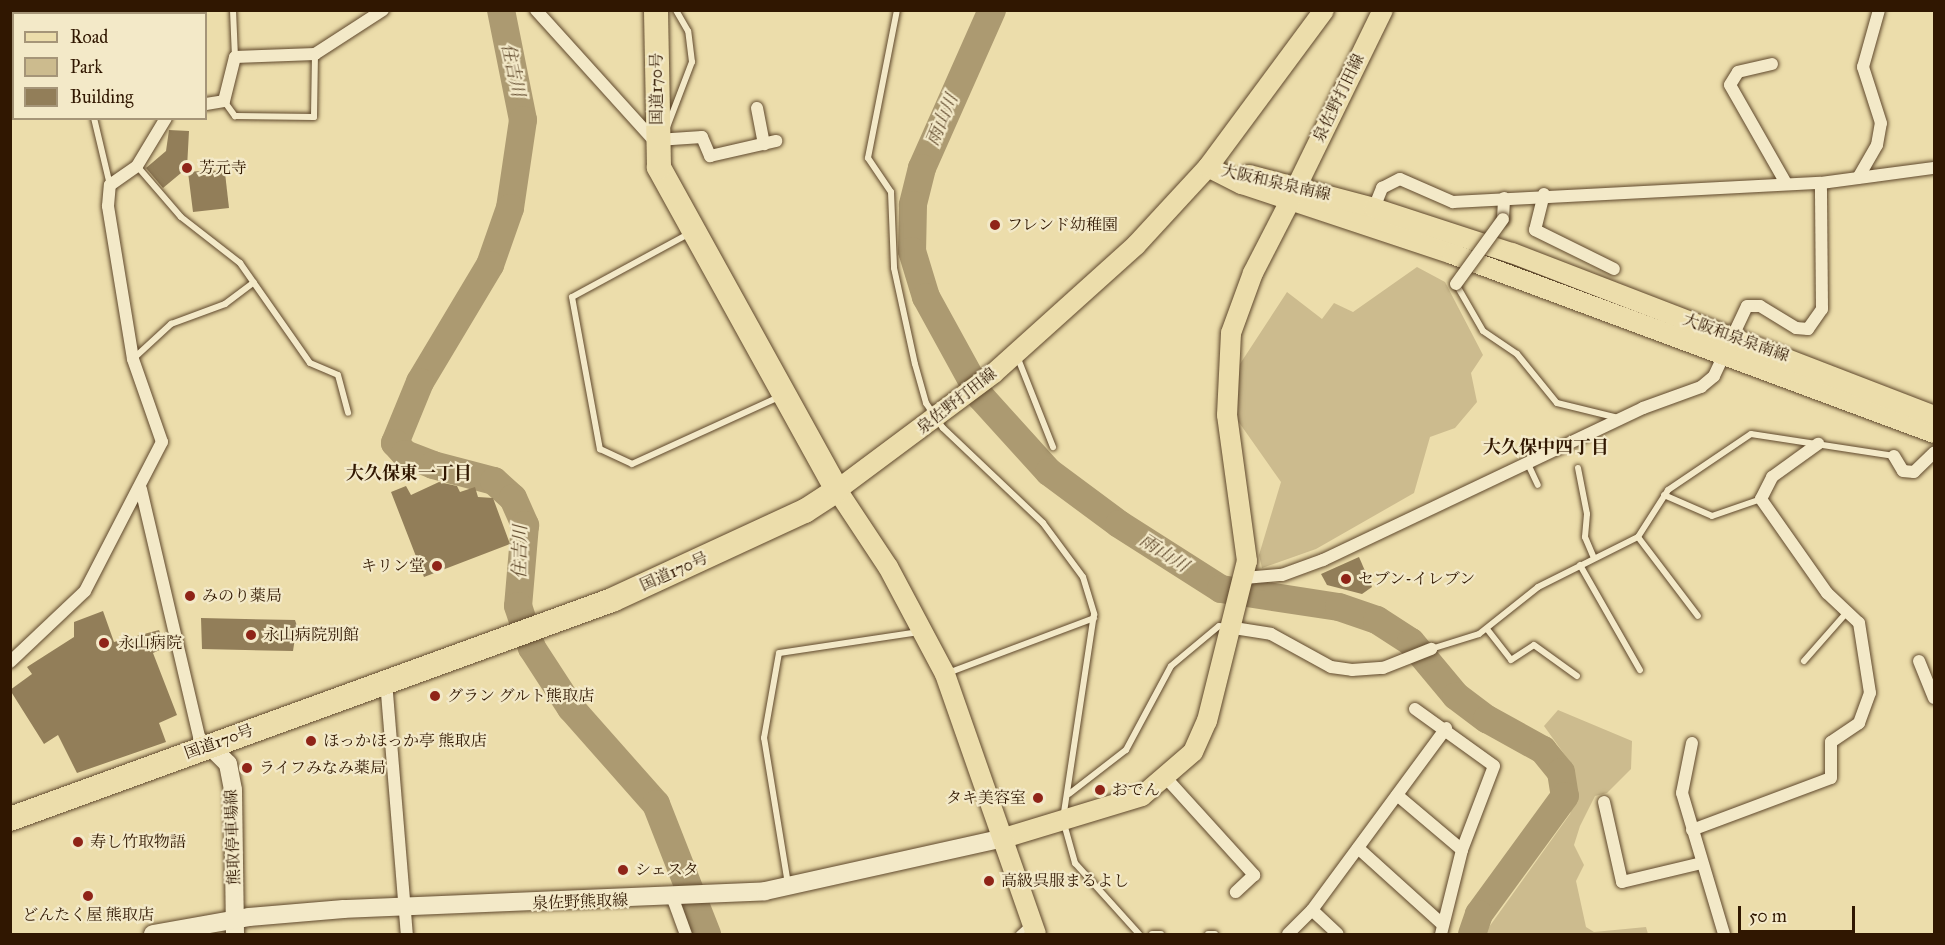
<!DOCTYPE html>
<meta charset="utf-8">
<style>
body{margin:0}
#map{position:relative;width:1945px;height:945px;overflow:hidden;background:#ecddab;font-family:"IM FELL Great Primer","Noto Serif JP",serif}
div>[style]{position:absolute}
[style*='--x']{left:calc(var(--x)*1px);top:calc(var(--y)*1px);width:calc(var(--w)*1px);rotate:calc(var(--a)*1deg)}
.green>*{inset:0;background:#ccbb8e}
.river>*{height:28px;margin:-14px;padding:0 14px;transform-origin:14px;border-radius:14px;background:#ac9a71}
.building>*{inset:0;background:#927e59}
.roads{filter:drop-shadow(0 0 2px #5f482c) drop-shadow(0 0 2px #5f482c)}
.lane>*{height:6px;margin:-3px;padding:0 3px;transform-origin:3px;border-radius:3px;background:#f3e9c8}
.street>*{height:12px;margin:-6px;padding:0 6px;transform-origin:6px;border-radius:6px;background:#f3e9c8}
.secondary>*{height:18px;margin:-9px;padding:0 9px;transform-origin:9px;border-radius:9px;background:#f3e9c8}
.primary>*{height:20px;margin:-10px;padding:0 10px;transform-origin:10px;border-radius:10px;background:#ecddab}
.highway>*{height:24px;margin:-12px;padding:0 12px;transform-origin:12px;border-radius:12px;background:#ecddab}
.bridges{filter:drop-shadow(0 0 2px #5f482c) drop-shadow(0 0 2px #5f482c)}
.street-bridge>*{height:12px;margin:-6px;padding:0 6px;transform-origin:6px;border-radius:6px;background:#f3e9c8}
.dots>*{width:16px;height:16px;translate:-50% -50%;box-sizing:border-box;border:3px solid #f3e9c8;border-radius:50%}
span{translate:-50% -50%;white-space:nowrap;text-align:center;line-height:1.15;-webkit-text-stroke:4.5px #f3e9c8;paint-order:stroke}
.street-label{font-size:16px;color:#301701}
.poi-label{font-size:16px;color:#301701}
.left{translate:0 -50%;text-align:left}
.right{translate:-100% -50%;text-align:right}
.water-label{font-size:18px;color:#624b2e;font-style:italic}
.neighbourhood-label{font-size:18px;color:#301701;font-weight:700}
.frame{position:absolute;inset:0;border:12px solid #301701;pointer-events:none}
.legend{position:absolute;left:12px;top:12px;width:195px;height:108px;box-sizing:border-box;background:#f3e9c8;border:2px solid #a59578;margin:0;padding:8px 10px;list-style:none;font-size:18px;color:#301701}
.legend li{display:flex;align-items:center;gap:12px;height:30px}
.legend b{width:30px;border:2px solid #a59578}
.scale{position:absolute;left:1738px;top:906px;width:117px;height:27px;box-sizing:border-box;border:3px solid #301701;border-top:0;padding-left:8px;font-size:18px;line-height:21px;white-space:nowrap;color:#301701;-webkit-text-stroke:4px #f3e9c8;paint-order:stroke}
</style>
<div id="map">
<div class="green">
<div style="clip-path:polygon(1417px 267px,1445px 282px,1483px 355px,1471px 373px,1477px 402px,1455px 428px,1430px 437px,1414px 493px,1316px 549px,1262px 568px,1259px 555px,1281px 482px,1238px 421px,1238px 367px,1287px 292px,1322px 319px,1334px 303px,1353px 312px)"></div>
<div style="clip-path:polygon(1558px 710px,1632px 741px,1631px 769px,1607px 793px,1595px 796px,1580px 826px,1574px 845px,1584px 865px,1576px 881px,1586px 927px,1594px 932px,1646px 927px,1648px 934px,1484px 934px,1570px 814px,1577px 794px,1567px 758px,1544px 726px)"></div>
</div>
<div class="river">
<div style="--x:501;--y:10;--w:112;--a:78.7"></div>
<div style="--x:523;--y:120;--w:89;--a:98.4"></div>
<div style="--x:510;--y:208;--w:60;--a:109.3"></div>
<div style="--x:490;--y:265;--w:136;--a:120.9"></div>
<div style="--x:420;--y:382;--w:66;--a:112.3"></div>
<div style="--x:395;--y:443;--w:15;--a:48"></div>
<div style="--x:405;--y:454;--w:30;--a:21"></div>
<div style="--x:433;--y:465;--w:63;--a:14.7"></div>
<div style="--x:494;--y:481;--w:25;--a:42"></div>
<div style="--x:513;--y:498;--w:30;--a:66"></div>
<div style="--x:525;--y:525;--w:81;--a:94.9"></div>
<div style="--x:518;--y:606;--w:44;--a:71.6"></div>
<div style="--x:532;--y:648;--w:72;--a:57"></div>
<div style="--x:571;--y:708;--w:128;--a:48.5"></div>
<div style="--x:656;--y:804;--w:140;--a:68.6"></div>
<div style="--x:992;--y:10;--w:173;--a:113.9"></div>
<div style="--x:922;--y:168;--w:38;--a:104"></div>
<div style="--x:913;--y:205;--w:46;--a:91.2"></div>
<div style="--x:912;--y:251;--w:48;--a:73.1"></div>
<div style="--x:926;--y:297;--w:114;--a:61.2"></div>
<div style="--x:981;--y:397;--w:101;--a:47.8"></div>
<div style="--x:1049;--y:472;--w:87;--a:36.6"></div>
<div style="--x:1119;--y:524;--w:121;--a:32.5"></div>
<div style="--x:1221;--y:589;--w:119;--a:8.7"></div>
<div style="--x:1339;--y:607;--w:40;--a:18.9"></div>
<div style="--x:1377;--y:620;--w:40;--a:32.9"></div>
<div style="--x:1411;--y:642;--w:70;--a:50.2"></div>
<div style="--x:1456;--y:696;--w:39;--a:37"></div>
<div style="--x:1487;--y:719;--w:64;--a:29"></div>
<div style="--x:1543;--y:750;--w:28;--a:51"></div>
<div style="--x:1561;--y:772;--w:24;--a:81"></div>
<div style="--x:1565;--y:796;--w:146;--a:126.1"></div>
<div style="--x:1479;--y:914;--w:21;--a:109"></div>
</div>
<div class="building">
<div style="clip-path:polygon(169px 130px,189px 131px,187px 168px,163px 188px,146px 168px,166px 151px)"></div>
<div style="clip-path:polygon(212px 170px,225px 173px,229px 208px,193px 212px,188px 172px)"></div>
<div style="clip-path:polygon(439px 482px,457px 486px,460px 492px,475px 487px,478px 497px,493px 498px,510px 544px,424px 577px,391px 492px,406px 486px,411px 495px)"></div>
<div style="clip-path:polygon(1359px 557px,1372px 587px,1362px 594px,1327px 585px,1321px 574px)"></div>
<div style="clip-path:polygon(103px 611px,114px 642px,159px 630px,166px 647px,153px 653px,177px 715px,159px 723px,166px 742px,77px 773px,58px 735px,44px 744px,10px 690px,32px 674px,27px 667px,74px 637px,74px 622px)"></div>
<div style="clip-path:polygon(201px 618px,295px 620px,301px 638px,295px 638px,293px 651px,202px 649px)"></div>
</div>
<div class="roads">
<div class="lane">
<div style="--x:61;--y:10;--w:4;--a:76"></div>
<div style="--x:233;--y:10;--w:47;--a:87.6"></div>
<div style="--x:897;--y:10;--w:151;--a:101.1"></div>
<div style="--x:868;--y:158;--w:41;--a:55.9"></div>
<div style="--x:891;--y:192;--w:76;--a:87.7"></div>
<div style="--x:894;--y:268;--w:98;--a:77.7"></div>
<div style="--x:915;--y:364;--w:41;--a:74.2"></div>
<div style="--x:926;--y:403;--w:30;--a:56"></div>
<div style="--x:943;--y:428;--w:138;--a:43.5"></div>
<div style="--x:1043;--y:523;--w:67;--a:53.5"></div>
<div style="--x:1083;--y:577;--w:39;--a:73"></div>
<div style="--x:1094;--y:614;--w:208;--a:98.6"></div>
<div style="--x:1063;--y:820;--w:45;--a:74.4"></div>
<div style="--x:1075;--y:863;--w:96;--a:48"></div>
<div style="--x:224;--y:101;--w:19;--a:54"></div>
<div style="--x:235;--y:116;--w:79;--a:0.7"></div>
<div style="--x:314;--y:117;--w:63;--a:-89.1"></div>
<div style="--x:94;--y:118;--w:69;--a:76.6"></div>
<div style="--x:666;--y:130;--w:73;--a:-69.1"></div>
<div style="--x:692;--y:62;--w:31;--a:-97"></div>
<div style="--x:688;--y:31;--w:24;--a:-120"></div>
<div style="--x:137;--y:166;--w:67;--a:49.2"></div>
<div style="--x:181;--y:217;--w:75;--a:37.9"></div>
<div style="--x:240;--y:263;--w:122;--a:55"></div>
<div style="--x:310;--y:363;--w:30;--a:23"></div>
<div style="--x:338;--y:375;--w:39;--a:75"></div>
<div style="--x:690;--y:233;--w:134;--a:151.5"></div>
<div style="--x:572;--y:297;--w:155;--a:79.6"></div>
<div style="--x:600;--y:449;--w:35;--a:25"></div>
<div style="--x:632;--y:464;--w:162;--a:-24.5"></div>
<div style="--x:1456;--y:284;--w:54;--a:60.1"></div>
<div style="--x:1483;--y:331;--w:41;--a:34.1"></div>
<div style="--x:1517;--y:354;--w:63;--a:50.8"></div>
<div style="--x:1557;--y:403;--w:63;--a:13.8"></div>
<div style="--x:1017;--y:356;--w:98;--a:68.4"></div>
<div style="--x:133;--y:359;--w:52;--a:-42.6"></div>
<div style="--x:171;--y:324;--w:58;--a:-20.3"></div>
<div style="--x:225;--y:304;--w:36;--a:-37"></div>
<div style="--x:1528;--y:464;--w:23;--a:65"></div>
<div style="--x:1578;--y:468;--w:47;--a:78.9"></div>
<div style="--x:1587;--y:514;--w:23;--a:95"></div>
<div style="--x:1585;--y:537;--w:23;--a:67"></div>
<div style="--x:1664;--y:495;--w:52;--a:23.6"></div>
<div style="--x:1712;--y:516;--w:52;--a:-19.1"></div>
<div style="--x:1638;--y:537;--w:99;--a:52.8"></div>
<div style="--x:1580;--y:565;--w:121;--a:60.3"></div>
<div style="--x:1487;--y:629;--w:39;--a:52"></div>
<div style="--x:1511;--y:660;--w:27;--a:-33"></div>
<div style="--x:1534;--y:645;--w:53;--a:35.8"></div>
<div style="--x:1431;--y:649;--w:50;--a:-17.4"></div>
<div style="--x:1479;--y:634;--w:75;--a:-38.5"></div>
<div style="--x:1538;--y:587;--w:112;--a:-26.6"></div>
<div style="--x:1638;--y:537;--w:56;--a:-57.4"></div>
<div style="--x:1668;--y:490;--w:100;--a:-34"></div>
<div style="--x:1751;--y:434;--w:145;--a:8.7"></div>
<div style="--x:1804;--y:661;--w:65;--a:-48.7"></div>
<div style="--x:948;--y:673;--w:156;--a:-20.6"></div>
<div style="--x:1069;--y:794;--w:72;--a:-37.7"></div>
<div style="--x:1126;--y:750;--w:95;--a:-61.8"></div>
<div style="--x:1171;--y:666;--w:62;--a:-39.8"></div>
<div style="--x:1219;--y:626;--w:8;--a:7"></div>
<div style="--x:788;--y:884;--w:148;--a:-99.3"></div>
<div style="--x:764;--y:738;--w:86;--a:-80"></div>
<div style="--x:779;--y:653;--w:142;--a:-8.5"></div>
<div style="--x:1019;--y:934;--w:13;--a:-42"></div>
<div style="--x:1152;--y:934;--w:9;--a:0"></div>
<div style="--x:1208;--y:934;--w:7;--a:0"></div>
</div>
<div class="street">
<div style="--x:536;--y:10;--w:179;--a:47.9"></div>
<div style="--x:1772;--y:64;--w:35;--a:167"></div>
<div style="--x:1738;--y:72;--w:15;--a:122"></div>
<div style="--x:1730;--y:85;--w:113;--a:60.3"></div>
<div style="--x:206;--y:104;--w:18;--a:-9"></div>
<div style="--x:224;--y:101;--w:45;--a:-76"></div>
<div style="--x:235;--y:57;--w:80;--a:-2.1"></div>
<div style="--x:315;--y:54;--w:81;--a:-32.9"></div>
<div style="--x:757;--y:108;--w:37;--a:79"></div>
<div style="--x:657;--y:140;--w:45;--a:-3.8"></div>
<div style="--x:702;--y:137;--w:21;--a:67"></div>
<div style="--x:710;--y:156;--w:68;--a:-12.8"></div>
<div style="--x:1858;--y:178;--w:38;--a:-60"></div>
<div style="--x:1877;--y:145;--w:22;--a:-80"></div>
<div style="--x:1881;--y:123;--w:59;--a:-107.8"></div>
<div style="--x:1863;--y:67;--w:59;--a:-74.3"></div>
<div style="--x:1544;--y:194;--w:37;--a:104"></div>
<div style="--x:1535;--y:230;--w:88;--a:26.3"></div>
<div style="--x:1374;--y:208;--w:22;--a:-68"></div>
<div style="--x:1382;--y:188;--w:20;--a:-27"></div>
<div style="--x:1400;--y:179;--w:58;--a:23.5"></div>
<div style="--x:1453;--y:202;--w:368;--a:-3"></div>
<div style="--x:1821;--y:183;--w:114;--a:-7.6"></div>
<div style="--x:1503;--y:219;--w:21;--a:-87"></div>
<div style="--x:1894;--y:456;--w:17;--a:59"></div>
<div style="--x:1903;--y:471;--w:11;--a:5"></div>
<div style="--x:1914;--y:472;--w:28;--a:-44"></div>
<div style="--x:141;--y:489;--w:255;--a:76.8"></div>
<div style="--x:199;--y:737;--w:16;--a:40"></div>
<div style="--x:1244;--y:578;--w:38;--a:-5"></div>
<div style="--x:1282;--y:575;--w:44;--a:-20.1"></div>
<div style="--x:1323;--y:560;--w:354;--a:-25.4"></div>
<div style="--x:1643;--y:408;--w:62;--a:-19.9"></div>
<div style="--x:1701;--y:387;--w:17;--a:-40"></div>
<div style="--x:1714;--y:376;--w:77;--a:-64.8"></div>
<div style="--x:1747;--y:306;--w:13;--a:0"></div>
<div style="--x:1760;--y:306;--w:42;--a:31.4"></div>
<div style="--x:1796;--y:328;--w:12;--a:5"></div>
<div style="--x:1808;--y:329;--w:24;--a:-55"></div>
<div style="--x:1822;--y:309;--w:126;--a:-90.5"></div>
<div style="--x:1234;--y:628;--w:37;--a:9"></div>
<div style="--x:1271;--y:634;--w:68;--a:28.8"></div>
<div style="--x:1331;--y:667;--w:21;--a:8"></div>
<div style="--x:1352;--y:670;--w:31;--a:-4"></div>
<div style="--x:1383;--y:668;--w:52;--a:-21.6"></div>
<div style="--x:1919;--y:661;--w:40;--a:68"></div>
<div style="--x:10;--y:662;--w:103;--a:-43.4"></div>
<div style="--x:85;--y:591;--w:168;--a:-62.7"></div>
<div style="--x:162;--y:442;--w:88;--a:-109.3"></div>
<div style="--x:133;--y:359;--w:155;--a:-99.3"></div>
<div style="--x:108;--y:206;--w:21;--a:-85"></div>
<div style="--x:110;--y:185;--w:33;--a:-35"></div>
<div style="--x:137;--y:166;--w:56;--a:-58.9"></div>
<div style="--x:386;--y:681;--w:254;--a:85.3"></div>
<div style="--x:1415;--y:709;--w:97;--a:35.8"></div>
<div style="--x:1494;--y:766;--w:90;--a:110.9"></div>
<div style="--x:1462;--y:850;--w:87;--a:104"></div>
<div style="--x:1692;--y:743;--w:51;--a:101.3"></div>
<div style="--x:1682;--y:793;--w:147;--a:73.4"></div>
<div style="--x:1167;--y:779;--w:130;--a:47.8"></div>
<div style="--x:1254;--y:875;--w:25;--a:137"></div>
<div style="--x:1397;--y:795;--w:85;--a:40.2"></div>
<div style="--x:1604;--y:802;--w:82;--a:77.3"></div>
<div style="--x:1622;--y:882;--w:82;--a:-13.4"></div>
<div style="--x:1692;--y:830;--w:148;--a:-20.5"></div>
<div style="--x:1831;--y:778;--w:36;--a:-90"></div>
<div style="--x:1831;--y:742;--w:34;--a:-34"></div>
<div style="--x:1859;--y:723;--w:32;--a:-70"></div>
<div style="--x:1870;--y:693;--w:71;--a:-98.9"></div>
<div style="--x:1859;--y:623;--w:44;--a:-136.8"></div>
<div style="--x:1827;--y:593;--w:115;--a:-125.1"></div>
<div style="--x:1761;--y:499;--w:25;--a:-63"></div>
<div style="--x:1772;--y:477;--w:57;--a:-35.7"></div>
<div style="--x:1358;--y:848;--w:113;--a:42.1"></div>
<div style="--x:673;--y:899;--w:37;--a:70"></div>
<div style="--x:1312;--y:910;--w:35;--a:43"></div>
<div style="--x:1288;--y:934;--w:34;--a:-45"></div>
<div style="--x:1312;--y:910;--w:226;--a:-53.6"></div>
</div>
<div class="secondary">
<div style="--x:211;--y:747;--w:24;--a:45"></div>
<div style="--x:228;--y:764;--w:26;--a:79"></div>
<div style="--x:233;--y:790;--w:144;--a:89.2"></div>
<div style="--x:153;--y:934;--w:97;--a:-10"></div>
<div style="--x:249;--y:917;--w:95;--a:-4.8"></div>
<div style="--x:344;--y:909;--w:421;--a:-2.4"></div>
<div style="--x:765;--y:891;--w:245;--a:-12.5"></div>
</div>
<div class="primary">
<div style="--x:1208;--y:167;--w:38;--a:27"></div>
<div style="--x:1242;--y:184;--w:221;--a:18.4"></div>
<div style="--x:1452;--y:254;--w:514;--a:20.37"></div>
<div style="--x:1249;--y:175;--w:129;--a:14.8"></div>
<div style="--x:1374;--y:208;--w:145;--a:18.1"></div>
<div style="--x:1512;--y:253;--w:452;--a:21.1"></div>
<div style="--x:1297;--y:186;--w:196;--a:-64"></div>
<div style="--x:1004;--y:838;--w:144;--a:-16.9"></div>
<div style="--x:1142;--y:796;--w:67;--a:-40.8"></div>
<div style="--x:1193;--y:752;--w:34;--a:-66"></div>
<div style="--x:1207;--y:721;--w:165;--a:-76"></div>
<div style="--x:1247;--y:561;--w:147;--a:-97.8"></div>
<div style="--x:1227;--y:415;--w:82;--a:-87.2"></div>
<div style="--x:1231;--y:333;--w:64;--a:-69.9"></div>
<div style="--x:1253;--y:273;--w:81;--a:-62.8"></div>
<div style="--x:1036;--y:934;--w:275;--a:-109.3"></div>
<div style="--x:945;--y:674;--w:121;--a:-118"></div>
<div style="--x:888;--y:567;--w:92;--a:-123.5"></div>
<div style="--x:837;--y:490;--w:196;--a:-36.7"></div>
<div style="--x:994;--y:373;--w:191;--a:-42"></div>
<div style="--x:1136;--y:245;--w:106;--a:-47.3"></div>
<div style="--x:1208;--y:167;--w:195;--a:-53.5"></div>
</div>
<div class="highway">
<div style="--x:10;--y:819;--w:641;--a:-19.99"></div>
<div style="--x:612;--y:600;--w:213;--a:-24.8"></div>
<div style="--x:805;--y:511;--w:38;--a:-33"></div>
<div style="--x:837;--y:490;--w:369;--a:-118.9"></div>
<div style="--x:659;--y:167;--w:157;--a:-91.1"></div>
</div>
</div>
<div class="bridges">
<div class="street-bridge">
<div style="--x:1456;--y:284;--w:80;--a:-54.1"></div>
</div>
</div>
<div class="dots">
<div style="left:187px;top:168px;background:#8f2418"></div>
<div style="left:995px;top:225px;background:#8f2418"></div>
<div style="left:437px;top:566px;background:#8f2418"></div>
<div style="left:1346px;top:579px;background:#8f2418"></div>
<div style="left:190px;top:596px;background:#8f2418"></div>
<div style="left:251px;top:635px;background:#8f2418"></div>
<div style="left:104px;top:643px;background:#8f2418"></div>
<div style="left:435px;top:696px;background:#8f2418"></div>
<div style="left:311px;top:741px;background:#8f2418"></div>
<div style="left:247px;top:768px;background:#8f2418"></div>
<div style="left:1100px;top:790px;background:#8f2418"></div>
<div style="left:1038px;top:798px;background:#8f2418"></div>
<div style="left:78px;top:842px;background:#8f2418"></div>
<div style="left:623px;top:870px;background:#8f2418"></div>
<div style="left:989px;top:881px;background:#8f2418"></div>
<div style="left:88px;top:896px;background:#8f2418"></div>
</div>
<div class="street-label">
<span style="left:657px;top:89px;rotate:-90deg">国道170号</span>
<span style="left:1339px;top:98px;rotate:-64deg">泉佐野打田線</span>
<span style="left:1276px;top:183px;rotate:13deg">大阪和泉泉南線</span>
<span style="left:1736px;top:338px;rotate:20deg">大阪和泉泉南線</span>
<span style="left:957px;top:401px;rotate:-38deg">泉佐野打田線</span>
<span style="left:674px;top:572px;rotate:-24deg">国道170号</span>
<span style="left:219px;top:742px;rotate:-20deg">国道170号</span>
<span style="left:233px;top:837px;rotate:-92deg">熊取停車場線</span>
<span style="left:580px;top:902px;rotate:-2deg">泉佐野熊取線</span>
</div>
<div class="poi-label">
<span class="left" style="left:199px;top:168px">芳元寺</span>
<span class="left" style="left:1007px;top:225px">フレンド幼稚園</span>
<span class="right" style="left:425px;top:566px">キリン堂</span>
<span class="left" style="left:1358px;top:579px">セブン-イレブン</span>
<span class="left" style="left:202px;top:596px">みのり薬局</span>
<span class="left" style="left:263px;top:635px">永山病院別館</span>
<span class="left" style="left:118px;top:643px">永山病院</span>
<span class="left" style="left:447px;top:696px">グラン グルト熊取店</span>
<span class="left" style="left:323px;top:741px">ほっかほっか亭 熊取店</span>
<span class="left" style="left:259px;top:768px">ライフみなみ薬局</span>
<span class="left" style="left:1112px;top:790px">おでん</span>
<span class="right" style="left:1026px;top:798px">タキ美容室</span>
<span class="left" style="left:90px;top:842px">寿し竹取物語</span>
<span class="left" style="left:635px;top:870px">シェスタ</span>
<span class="left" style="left:1001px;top:881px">高級呉服まるよし</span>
<span style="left:88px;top:915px">どんたく屋 熊取店</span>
</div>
<div class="water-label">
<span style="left:513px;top:70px;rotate:78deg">住吉川</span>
<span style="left:942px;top:120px;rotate:-67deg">雨山川</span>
<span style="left:520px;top:552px;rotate:-89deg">住吉川</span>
<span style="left:1164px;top:553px;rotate:33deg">雨山川</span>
</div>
<div class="neighbourhood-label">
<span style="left:1546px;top:447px">大久保中四丁目</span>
<span style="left:409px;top:473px">大久保東一丁目</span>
</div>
<div class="frame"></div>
<ul class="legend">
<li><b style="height:8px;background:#ecddab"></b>Road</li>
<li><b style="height:16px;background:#ccbb8e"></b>Park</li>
<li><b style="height:16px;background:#927e59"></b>Building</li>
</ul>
<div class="scale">50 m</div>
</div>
